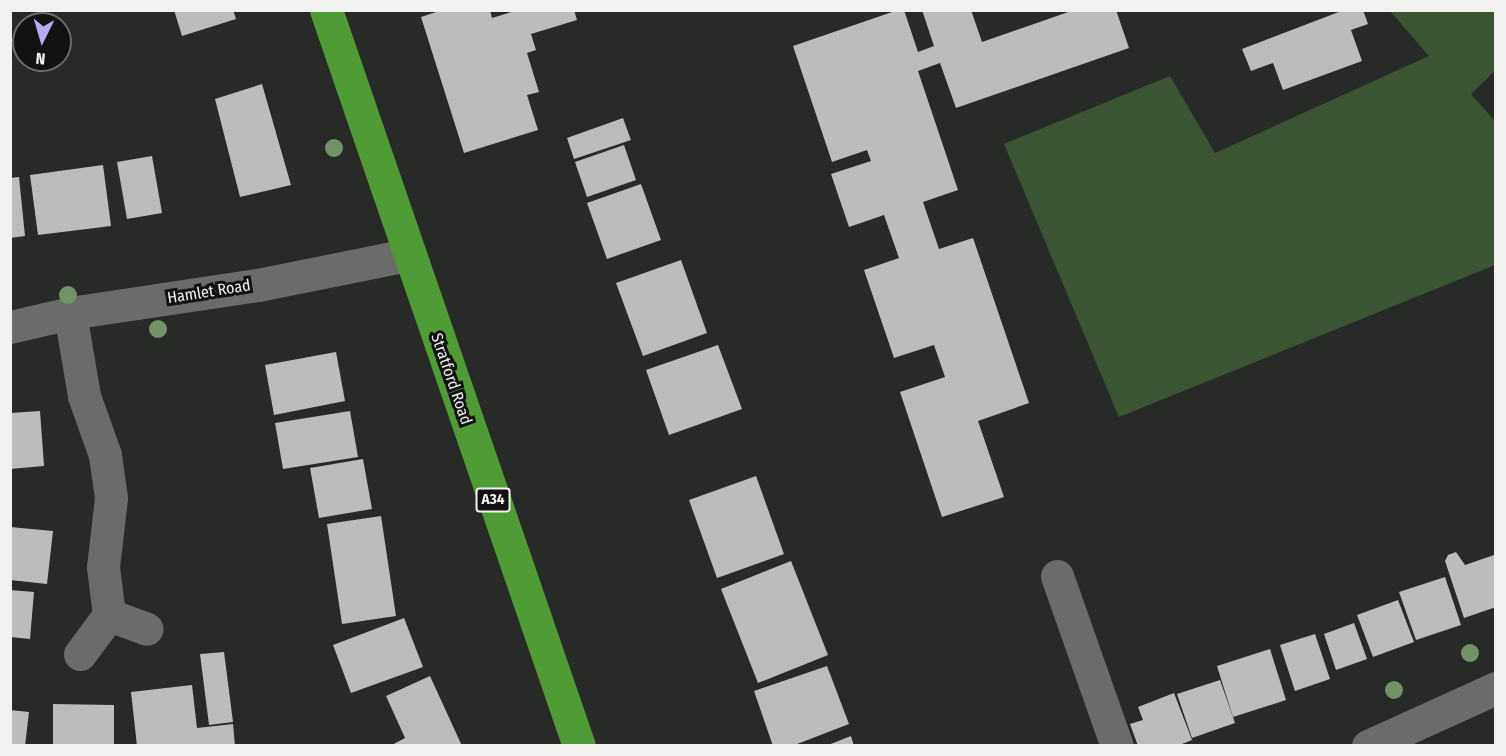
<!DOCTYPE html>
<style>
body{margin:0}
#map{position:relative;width:1506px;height:756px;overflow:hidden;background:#282a28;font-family:"Fira Sans Condensed",sans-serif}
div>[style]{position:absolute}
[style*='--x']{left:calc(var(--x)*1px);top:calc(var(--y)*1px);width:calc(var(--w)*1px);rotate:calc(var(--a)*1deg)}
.green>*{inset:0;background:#3b5434}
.building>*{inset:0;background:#bbbdba}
.minor>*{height:33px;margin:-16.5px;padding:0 16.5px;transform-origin:16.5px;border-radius:16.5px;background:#6a6c6a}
.highway>*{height:33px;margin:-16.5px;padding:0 16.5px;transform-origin:16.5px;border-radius:16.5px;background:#4f9b35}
.trees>*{width:18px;height:18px;margin:-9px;border-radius:50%;background:#719367}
span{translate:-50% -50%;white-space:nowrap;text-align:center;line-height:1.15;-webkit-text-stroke:6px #111211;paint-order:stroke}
.shield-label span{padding:2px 4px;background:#111211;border:2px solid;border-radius:4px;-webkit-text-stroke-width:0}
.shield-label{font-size:15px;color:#f1f2f0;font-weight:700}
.street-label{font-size:16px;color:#f1f2f0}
.frame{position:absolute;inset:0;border:12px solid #f1f2f0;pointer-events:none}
.north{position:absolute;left:12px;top:12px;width:60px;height:60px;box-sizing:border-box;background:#111211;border:2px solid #6b6c6a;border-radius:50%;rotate:185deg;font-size:16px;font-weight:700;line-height:24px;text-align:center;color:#f1f2f0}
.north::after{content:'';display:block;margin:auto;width:21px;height:27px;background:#b5acf8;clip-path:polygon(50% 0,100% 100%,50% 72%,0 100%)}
</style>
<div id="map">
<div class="green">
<div style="clip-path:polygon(1390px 11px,1495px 11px,1495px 71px,1471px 94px,1495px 121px,1495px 265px,1119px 417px,1004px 144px,1170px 76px,1215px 153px,1429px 56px)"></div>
</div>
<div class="building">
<div style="clip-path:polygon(174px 10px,233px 10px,236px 19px,182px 36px)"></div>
<div style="clip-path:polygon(442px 10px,490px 10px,492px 18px,518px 10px,574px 10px,577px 20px,531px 34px,536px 50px,527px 53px,539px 92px,527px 95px,538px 130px,464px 153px,421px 17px)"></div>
<div style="clip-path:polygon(898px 10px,904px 10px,918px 52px,934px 46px,922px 10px,971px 10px,982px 42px,1074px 10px,1116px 10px,1129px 48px,956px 108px,940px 63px,918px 71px,958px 190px,923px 202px,939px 249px,973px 238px,1029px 403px,978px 421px,1004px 497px,942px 517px,900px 392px,945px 377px,934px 345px,894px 358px,864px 270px,899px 258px,884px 215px,849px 227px,831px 174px,871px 161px,867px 150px,832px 162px,793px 46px)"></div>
<div style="clip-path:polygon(1344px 10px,1363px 10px,1368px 24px,1351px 30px,1362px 61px,1283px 90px,1273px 63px,1251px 71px,1242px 49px)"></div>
<div style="clip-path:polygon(262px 84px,291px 185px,240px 197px,215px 99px)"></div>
<div style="clip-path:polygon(623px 118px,631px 140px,574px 159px,567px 138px)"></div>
<div style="clip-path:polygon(624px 145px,636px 180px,587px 197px,575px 162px)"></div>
<div style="clip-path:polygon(152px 156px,162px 213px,127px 219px,117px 162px)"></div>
<div style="clip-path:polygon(103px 165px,111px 226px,38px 235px,30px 175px)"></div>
<div style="clip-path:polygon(19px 177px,25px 236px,10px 238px,10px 178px)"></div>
<div style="clip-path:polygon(641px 184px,661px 240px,607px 259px,587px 203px)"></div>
<div style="clip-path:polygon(681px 260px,707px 333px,643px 356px,616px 283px)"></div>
<div style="clip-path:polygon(718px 345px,742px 409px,669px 435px,646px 370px)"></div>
<div style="clip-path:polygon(336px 352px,345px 401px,274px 415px,265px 365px)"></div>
<div style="clip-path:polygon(40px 411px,44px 466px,10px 469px,10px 413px)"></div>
<div style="clip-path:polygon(350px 411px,358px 457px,283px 469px,275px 423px)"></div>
<div style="clip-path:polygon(363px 459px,372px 509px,319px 518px,310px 468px)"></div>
<div style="clip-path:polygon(756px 476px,784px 554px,717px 578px,689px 500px)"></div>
<div style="clip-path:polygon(381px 516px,396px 616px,342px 624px,327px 524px)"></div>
<div style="clip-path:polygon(10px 527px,53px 531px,47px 584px,10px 580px)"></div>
<div style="clip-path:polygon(1456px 552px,1465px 565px,1494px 555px,1496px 607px,1464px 618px,1445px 561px,1448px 555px)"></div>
<div style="clip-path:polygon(791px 561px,828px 655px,758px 683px,721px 589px)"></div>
<div style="clip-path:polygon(1445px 577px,1461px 625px,1416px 640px,1399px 592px)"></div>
<div style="clip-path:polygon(10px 590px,34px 592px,30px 639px,10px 637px)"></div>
<div style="clip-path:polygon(1398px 600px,1414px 642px,1373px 657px,1357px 615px)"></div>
<div style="clip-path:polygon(404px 618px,423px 667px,351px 693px,333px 645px)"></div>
<div style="clip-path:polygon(1354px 623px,1367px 659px,1336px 670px,1324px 634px)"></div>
<div style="clip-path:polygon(1315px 634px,1330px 679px,1295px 691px,1280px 645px)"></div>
<div style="clip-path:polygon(1270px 649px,1286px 700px,1233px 717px,1217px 666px)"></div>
<div style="clip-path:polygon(224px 652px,233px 722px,209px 725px,200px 654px)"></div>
<div style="clip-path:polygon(827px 666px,849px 724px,792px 746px,773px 746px,754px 691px)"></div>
<div style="clip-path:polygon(430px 676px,462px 746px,390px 746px,405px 738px,386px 696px)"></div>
<div style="clip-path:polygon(1220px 680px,1235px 723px,1192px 738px,1177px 694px)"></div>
<div style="clip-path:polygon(192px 685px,197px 728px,233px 724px,235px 746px,137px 746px,131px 692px)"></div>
<div style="clip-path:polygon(1174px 693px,1192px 740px,1177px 746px,1138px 746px,1130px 724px,1143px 720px,1138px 707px)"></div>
<div style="clip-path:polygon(53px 704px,114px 705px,114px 746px,53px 746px)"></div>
<div style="clip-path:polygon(10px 710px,29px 712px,25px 746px,10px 746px)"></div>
<div style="clip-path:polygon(851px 736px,854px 746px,828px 746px,828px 745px)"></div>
</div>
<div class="minor">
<div style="--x:70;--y:313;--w:84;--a:80.4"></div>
<div style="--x:84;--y:396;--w:63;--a:70.4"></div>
<div style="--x:105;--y:455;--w:43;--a:82.1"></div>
<div style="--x:111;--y:498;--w:69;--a:96.6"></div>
<div style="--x:103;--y:567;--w:48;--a:82.9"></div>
<div style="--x:10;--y:327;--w:62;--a:-13.1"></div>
<div style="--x:70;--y:313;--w:190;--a:-8.5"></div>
<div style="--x:258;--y:285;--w:152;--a:-11.4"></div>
<div style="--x:1057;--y:576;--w:180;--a:70.6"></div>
<div style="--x:80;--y:654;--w:49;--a:-53.4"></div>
<div style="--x:109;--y:615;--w:40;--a:20.2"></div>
<div style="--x:1368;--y:746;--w:141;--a:-24.4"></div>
</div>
<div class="highway">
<div style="--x:326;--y:10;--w:778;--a:71.03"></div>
</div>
<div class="trees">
<div style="left:334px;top:148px"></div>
<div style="left:68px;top:295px"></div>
<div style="left:158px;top:329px"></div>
<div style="left:1470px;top:653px"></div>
<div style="left:1394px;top:690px"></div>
</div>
<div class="shield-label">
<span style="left:493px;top:500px">A34</span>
</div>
<div class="street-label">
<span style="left:209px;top:292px;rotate:-9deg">Hamlet Road</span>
<span style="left:451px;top:379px;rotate:71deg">Stratford Road</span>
</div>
<div class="frame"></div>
<div class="north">N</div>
</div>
